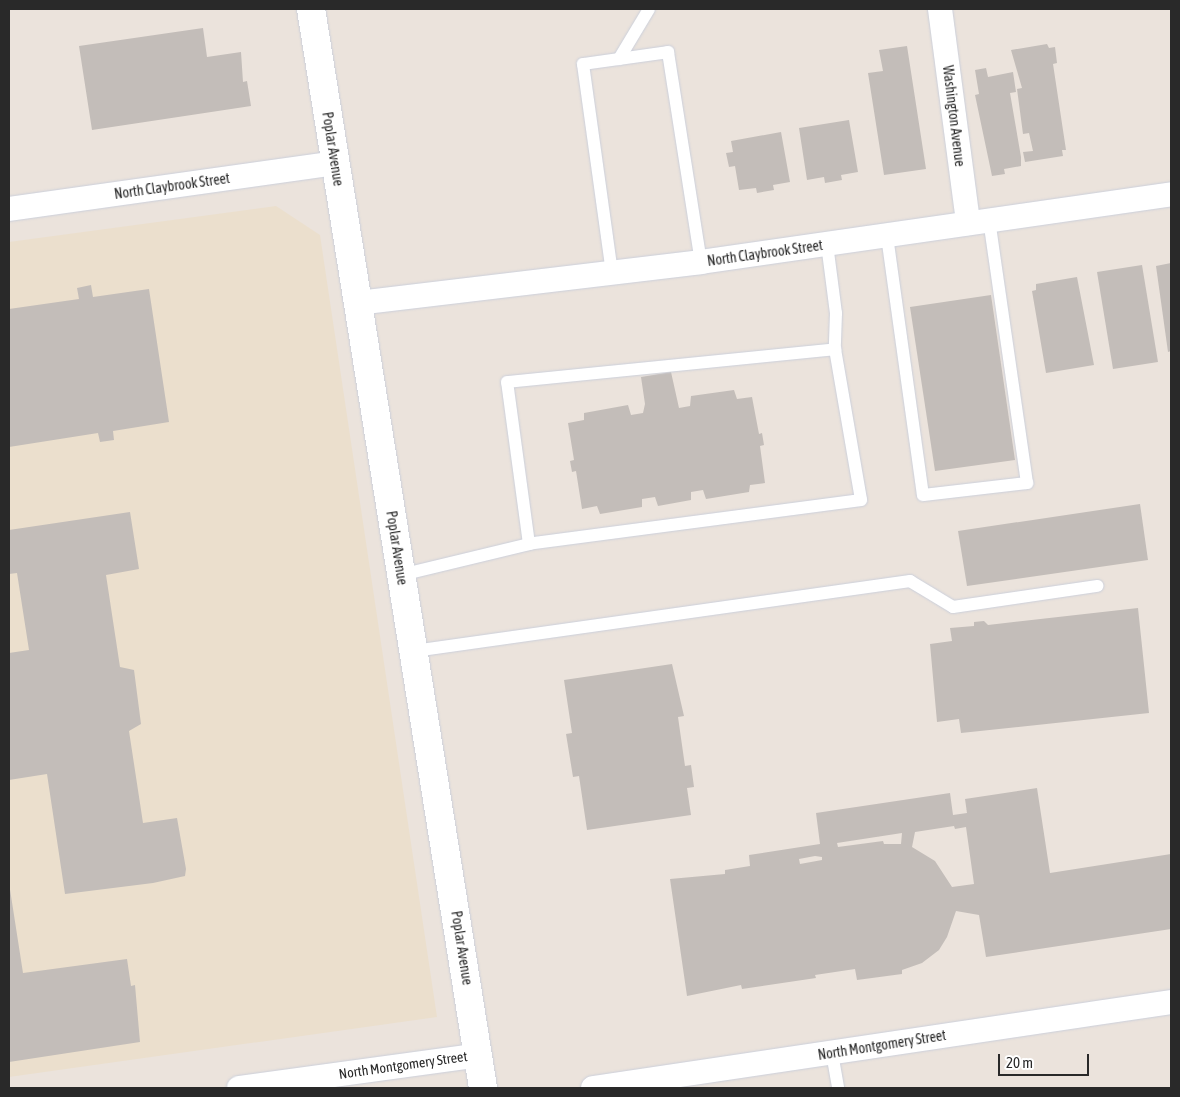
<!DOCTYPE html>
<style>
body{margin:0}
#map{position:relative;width:1180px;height:1097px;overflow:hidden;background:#ebe3dc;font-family:"Asap Condensed",sans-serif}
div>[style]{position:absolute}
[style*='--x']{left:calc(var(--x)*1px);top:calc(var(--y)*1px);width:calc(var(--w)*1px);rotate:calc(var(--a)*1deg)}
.education>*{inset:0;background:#ebdfcd}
.building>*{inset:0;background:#c3bdb9}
.roads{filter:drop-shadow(0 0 1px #cbcfda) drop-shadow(0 0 1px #cbcfda)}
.lane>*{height:12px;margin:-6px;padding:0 6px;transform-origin:6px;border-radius:6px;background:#fff}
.street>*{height:24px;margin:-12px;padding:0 12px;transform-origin:12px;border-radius:12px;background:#fff}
.secondary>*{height:28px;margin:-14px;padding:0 14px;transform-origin:14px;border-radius:14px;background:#fff}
span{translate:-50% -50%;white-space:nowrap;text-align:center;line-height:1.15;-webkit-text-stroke:4.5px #fff;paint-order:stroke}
.street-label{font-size:14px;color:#292929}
.frame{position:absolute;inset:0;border:10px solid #292929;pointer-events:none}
.scale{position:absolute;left:998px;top:1054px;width:91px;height:22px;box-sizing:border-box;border:2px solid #292929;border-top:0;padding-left:6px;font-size:15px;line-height:18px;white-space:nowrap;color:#292929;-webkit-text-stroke:4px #fff;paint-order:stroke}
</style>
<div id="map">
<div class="education">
<div style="clip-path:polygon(276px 206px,320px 235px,437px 1017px,9px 1077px,9px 242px)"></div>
</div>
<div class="building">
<div style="clip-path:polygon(203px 28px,207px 57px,241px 52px,243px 82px,247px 81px,251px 106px,92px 130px,79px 46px)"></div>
<div style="clip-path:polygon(1047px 44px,1049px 48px,1055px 47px,1057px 63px,1053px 64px,1066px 150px,1062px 150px,1063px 156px,1025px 162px,1023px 152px,1033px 151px,1029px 133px,1023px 134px,1017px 89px,1022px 88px,1011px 50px)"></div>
<div style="clip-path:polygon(907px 46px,926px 169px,884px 175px,868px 73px,883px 71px,879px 50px)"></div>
<div style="clip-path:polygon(986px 68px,988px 77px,1013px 72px,1016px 92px,1010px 93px,1021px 157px,1021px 166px,1004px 169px,1005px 174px,992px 176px,975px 95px,979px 94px,975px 70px)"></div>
<div style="clip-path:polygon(849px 120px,858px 172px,841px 175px,842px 180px,825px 183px,824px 177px,807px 180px,799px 128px)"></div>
<div style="clip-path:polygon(781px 132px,790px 182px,773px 185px,774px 190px,757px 193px,756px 188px,739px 190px,735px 166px,729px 167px,726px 153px,733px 152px,731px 141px)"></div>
<div style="clip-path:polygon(1171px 263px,1171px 351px,1168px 352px,1156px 266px)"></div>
<div style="clip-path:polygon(1142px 265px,1158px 362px,1113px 369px,1097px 272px)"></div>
<div style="clip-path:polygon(1077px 277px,1094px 365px,1046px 373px,1032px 291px,1036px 290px,1036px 284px)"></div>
<div style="clip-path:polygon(91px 285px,93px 297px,149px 289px,169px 422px,113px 431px,114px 440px,100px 442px,98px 433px,9px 447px,9px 309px,79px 299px,77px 288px)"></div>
<div style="clip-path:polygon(991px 295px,1015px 460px,935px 471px,910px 307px)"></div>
<div style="clip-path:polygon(671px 372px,679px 408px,690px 406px,691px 396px,734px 390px,737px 399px,752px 397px,759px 434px,762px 433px,764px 445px,760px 446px,765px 483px,750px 485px,749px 492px,706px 499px,703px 490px,691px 492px,691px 500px,658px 506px,655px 497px,642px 499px,642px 507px,600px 514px,597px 506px,582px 509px,576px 471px,572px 472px,570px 461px,574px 460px,568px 423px,584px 420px,584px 413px,628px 405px,631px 415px,643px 413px,645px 404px,641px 377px)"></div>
<div style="clip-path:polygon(1140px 504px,1148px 560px,967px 586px,958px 531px)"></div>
<div style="clip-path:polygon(130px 512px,139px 569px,106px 575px,120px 667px,134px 670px,141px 724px,129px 731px,143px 823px,177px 818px,186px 869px,185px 876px,153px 883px,65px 894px,47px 774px,9px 780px,9px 653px,29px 650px,17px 573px,9px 574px,9px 530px)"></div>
<div style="clip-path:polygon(1138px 608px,1149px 713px,961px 733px,959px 719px,937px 722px,930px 644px,952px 641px,950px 628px,974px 626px,974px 622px,984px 621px,988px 625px)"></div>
<div style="clip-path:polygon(672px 664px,684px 716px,678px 717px,685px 766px,691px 765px,694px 787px,687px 788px,691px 815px,587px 830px,579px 776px,573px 777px,566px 734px,572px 733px,564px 680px)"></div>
<div style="clip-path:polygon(evenodd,1037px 788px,1050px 873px,1171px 854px,1171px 929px,986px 957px,979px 915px,956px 911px,947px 937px,939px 950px,922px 963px,902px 970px,902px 974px,857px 980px,855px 969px,815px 975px,816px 978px,742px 989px,741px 985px,687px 996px,670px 879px,725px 874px,725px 870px,750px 866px,749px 855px,820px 844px,816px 813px,950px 793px,953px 815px,967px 813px,965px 799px,1037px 788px,954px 826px,955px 829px,966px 827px,974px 884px,952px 887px,935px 861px,912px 847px,915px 832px,954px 826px,1037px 788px,902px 833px,901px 844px,884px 844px,883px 841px,838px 847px,837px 843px,902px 833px,1037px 788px,815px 856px,822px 857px,822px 860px,800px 864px,799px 859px,815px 856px)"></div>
<div style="clip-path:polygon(9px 883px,23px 973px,127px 959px,131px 986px,135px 985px,140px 1042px,9px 1062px)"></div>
</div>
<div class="roads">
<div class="lane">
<div style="--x:619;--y:59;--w:58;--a:-59"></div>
<div style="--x:887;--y:236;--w:261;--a:82.1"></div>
<div style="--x:923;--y:495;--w:105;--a:-6.6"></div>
<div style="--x:1027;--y:483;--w:266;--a:-98.2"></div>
<div style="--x:827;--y:244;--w:70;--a:82.6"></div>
<div style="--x:836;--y:313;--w:36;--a:92"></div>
<div style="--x:835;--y:349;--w:153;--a:80.2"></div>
<div style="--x:861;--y:500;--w:335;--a:172.5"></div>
<div style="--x:529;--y:544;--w:163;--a:-97.7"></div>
<div style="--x:507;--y:382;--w:330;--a:-5.7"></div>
<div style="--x:612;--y:273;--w:211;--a:-97.9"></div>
<div style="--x:583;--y:64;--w:86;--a:-8"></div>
<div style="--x:668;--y:52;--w:213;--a:81.1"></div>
<div style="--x:401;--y:575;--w:132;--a:-13.6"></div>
<div style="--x:414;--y:651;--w:501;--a:-8.03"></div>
<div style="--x:910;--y:581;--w:50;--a:31.2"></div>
<div style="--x:953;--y:607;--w:146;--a:-8.3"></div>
<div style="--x:832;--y:1053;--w:36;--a:80"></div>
</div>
<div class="street">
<div style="--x:940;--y:9;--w:216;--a:82.5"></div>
<div style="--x:9;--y:209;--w:330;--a:-8"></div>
<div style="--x:358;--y:303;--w:345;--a:-6.8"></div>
<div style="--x:701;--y:262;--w:475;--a:-8.2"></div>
<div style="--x:239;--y:1088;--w:242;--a:-7.8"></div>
<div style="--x:593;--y:1088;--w:584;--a:-8.46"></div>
</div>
<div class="secondary">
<div style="--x:311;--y:9;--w:1093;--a:80.94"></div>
</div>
</div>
<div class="street-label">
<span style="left:954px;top:116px;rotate:83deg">Washington Avenue</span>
<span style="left:333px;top:149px;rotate:81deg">Poplar Avenue</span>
<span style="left:172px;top:186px;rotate:-8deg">North Claybrook Street</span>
<span style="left:765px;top:253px;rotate:-8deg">North Claybrook Street</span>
<span style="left:397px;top:548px;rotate:81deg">Poplar Avenue</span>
<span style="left:462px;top:948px;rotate:81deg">Poplar Avenue</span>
<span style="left:882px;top:1045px;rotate:-9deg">North Montgomery Street</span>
<span style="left:403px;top:1065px;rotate:-8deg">North Montgomery Street</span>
</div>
<div class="frame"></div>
<div class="scale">20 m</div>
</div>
